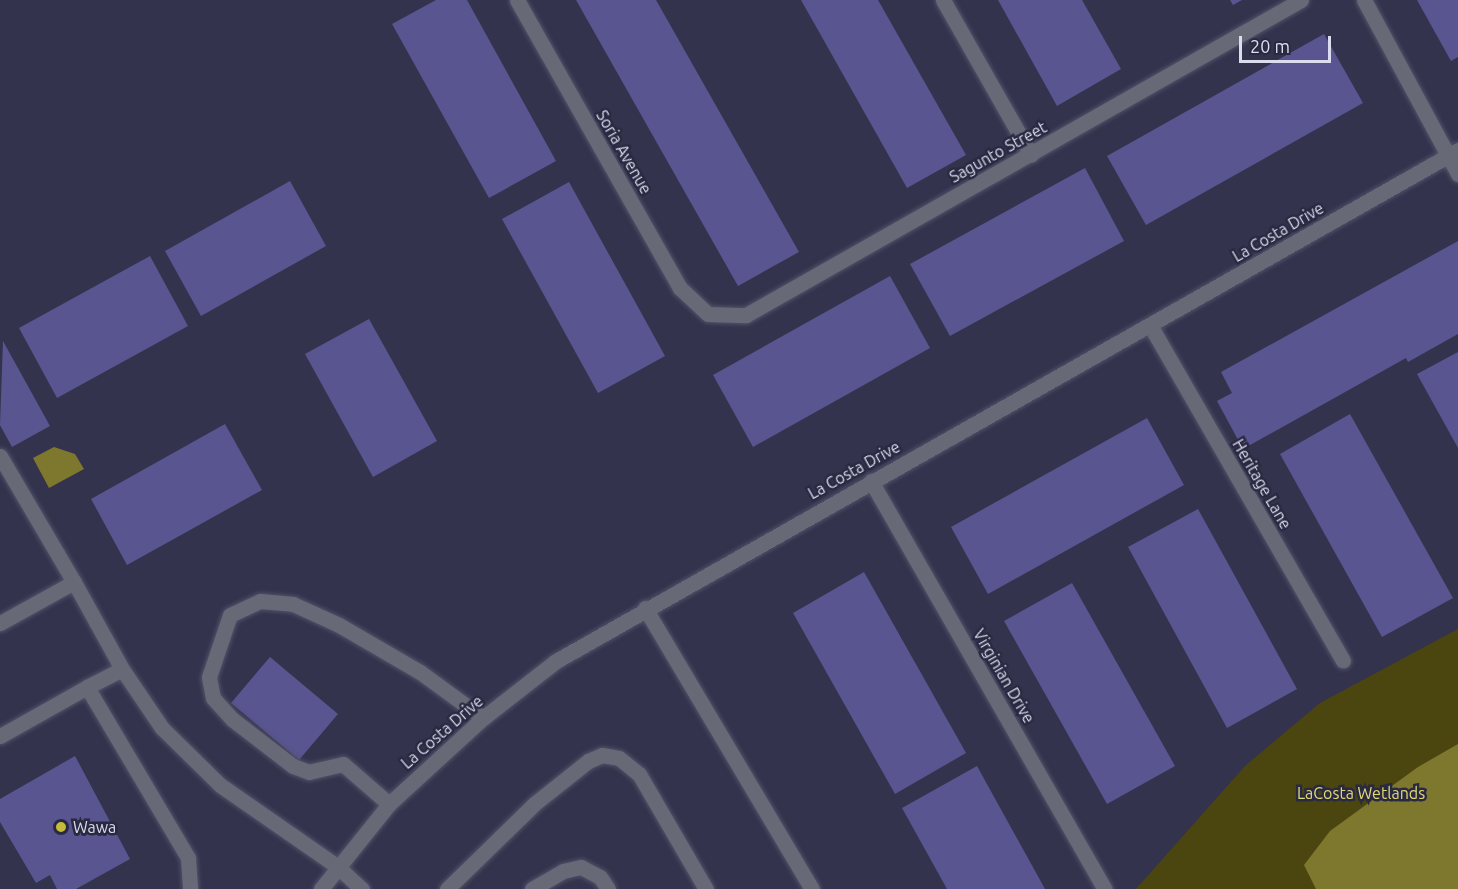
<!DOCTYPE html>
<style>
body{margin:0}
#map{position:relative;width:1458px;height:889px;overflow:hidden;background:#34334d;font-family:Ubuntu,sans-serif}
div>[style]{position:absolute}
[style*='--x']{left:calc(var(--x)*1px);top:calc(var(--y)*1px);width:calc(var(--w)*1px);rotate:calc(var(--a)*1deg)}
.green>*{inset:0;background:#4b4610}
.water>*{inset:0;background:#7e782e}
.building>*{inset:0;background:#585590}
.roads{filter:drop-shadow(0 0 2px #52516a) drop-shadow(0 0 2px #52516a)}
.minor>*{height:15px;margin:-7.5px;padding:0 7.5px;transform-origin:7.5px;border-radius:7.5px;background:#686976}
.dots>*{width:16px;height:16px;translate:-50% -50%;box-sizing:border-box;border:3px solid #2a2942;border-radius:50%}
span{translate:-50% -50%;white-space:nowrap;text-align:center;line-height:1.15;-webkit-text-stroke:5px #2a2942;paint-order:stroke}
.street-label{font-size:16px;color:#dbdced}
.park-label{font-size:16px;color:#e1d973}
.poi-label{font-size:16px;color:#dbdced}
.left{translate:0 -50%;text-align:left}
.scale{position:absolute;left:1239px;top:36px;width:92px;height:27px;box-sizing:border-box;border:3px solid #dbdced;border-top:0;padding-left:8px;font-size:18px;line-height:21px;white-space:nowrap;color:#dbdced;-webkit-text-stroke:4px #2a2942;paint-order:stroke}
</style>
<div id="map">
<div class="green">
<div style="clip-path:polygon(1458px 629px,1458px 889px,1136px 889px,1245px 766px,1320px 703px)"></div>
</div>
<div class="water">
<div style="clip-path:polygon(54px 447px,75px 454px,84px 469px,49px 488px,33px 458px)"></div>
<div style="clip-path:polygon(1458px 744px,1458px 889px,1316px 889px,1304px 865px,1330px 831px,1418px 767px)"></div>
</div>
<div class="building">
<div style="clip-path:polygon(436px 0,467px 0,556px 161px,489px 198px,392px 24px)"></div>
<div style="clip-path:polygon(576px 0,656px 0,799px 252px,738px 286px)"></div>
<div style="clip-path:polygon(801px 0,878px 0,966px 155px,907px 188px)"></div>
<div style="clip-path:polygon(998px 0,1082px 0,1121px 69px,1057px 106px)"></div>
<div style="clip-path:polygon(1230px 0,1242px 0,1233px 5px)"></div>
<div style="clip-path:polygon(1417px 0,1458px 0,1458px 57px,1451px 61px)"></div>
<div style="clip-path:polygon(1324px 34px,1363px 103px,1146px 225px,1107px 156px)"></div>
<div style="clip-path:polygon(1085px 168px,1124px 241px,950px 336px,910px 264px)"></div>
<div style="clip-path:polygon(290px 181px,326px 246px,201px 316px,165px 251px)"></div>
<div style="clip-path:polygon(569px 182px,665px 356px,598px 393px,502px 219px)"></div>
<div style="clip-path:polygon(1458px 241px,1458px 334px,1408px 362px,1406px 358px,1243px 449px,1217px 401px,1232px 393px,1221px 372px)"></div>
<div style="clip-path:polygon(150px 256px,188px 326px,57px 398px,19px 328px)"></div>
<div style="clip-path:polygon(890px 276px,930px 348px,753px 447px,713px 375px)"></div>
<div style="clip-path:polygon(369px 319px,437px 441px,373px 477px,305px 354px)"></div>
<div style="clip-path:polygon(3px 341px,50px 426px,12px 447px,0 425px)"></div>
<div style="clip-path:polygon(1458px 352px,1458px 448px,1417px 374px)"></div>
<div style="clip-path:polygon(1350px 414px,1453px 598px,1382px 637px,1280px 454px)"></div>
<div style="clip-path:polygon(1147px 418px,1184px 485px,988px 594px,951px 527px)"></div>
<div style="clip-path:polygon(225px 424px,262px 490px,127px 565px,91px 499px)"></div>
<div style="clip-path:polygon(1198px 509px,1297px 689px,1227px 728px,1128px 547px)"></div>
<div style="clip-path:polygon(864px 572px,966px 753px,895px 794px,793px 613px)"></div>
<div style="clip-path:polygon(1072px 583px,1175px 766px,1107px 804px,1004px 621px)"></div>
<div style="clip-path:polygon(270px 657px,338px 714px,299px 760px,231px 703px)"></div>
<div style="clip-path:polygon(75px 756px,130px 859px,76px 889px,57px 889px,50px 875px,36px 883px,0 822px,0 799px)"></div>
<div style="clip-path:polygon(977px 766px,1045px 889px,947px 889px,902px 808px)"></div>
</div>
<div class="roads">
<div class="minor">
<div style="--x:517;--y:0;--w:331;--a:60.5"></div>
<div style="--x:680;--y:288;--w:38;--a:43"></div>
<div style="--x:708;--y:314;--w:38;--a:2"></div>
<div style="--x:746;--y:315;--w:638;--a:-29.58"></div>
<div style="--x:943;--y:0;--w:178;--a:60.4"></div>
<div style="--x:1364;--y:0;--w:198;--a:61.6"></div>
<div style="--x:1150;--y:325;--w:387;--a:60.1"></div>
<div style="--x:0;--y:456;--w:146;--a:59.6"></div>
<div style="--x:74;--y:582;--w:85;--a:151"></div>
<div style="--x:871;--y:481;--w:470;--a:60.2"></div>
<div style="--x:74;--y:582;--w:99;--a:61.1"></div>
<div style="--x:122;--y:669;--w:71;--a:55.9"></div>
<div style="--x:162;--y:728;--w:81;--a:44.5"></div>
<div style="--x:220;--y:785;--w:144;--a:34.8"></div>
<div style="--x:338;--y:867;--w:33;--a:43"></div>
<div style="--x:645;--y:608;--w:327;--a:59.3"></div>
<div style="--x:87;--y:687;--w:39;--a:-27"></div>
<div style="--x:0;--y:736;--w:100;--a:-29.4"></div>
<div style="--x:87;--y:687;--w:199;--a:59.4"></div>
<div style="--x:188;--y:858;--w:31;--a:86"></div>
<div style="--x:389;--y:804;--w:61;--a:-139"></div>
<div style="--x:343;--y:764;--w:35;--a:167"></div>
<div style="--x:309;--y:772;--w:17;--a:-159"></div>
<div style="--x:293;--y:766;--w:77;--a:-142.4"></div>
<div style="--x:232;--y:719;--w:28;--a:-132"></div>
<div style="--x:213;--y:698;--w:21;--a:-101"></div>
<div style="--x:209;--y:677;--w:65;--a:-71.3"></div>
<div style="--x:230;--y:615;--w:33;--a:-25"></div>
<div style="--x:260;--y:601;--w:33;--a:5"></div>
<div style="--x:293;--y:604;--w:51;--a:24.5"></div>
<div style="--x:339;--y:625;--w:94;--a:30.1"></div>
<div style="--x:420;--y:672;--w:78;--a:36.1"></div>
<div style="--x:321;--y:889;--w:109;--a:-51.3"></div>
<div style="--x:389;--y:804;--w:127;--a:-42.5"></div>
<div style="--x:483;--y:718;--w:93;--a:-38"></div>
<div style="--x:556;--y:661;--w:1037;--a:-29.53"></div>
<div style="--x:447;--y:889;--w:122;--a:-44.3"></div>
<div style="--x:534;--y:804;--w:69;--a:-38.5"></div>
<div style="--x:588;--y:761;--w:15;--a:-23"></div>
<div style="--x:602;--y:755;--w:17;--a:10"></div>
<div style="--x:619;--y:758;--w:26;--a:39"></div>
<div style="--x:639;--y:774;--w:133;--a:59.8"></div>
<div style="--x:532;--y:889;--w:36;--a:-30"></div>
<div style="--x:563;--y:871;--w:18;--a:-13"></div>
<div style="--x:581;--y:867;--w:21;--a:28"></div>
<div style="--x:600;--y:877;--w:14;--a:56"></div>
</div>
</div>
<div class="dots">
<div style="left:61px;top:827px;background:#c6bc3c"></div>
</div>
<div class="street-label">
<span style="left:624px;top:152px;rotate:60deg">Soria Avenue</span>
<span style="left:998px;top:152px;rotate:-29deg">Sagunto Street</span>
<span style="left:1278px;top:232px;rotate:-30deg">La Costa Drive</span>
<span style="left:854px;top:470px;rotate:-29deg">La Costa Drive</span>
<span style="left:1262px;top:484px;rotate:60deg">Heritage Lane</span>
<span style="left:1004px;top:676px;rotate:60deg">Virginian Drive</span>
<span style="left:442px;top:732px;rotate:-41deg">La Costa Drive</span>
</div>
<div class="park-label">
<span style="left:1361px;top:793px">LaCosta Wetlands</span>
</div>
<div class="poi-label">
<span class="left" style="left:73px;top:827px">Wawa</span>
</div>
<div class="scale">20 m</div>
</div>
